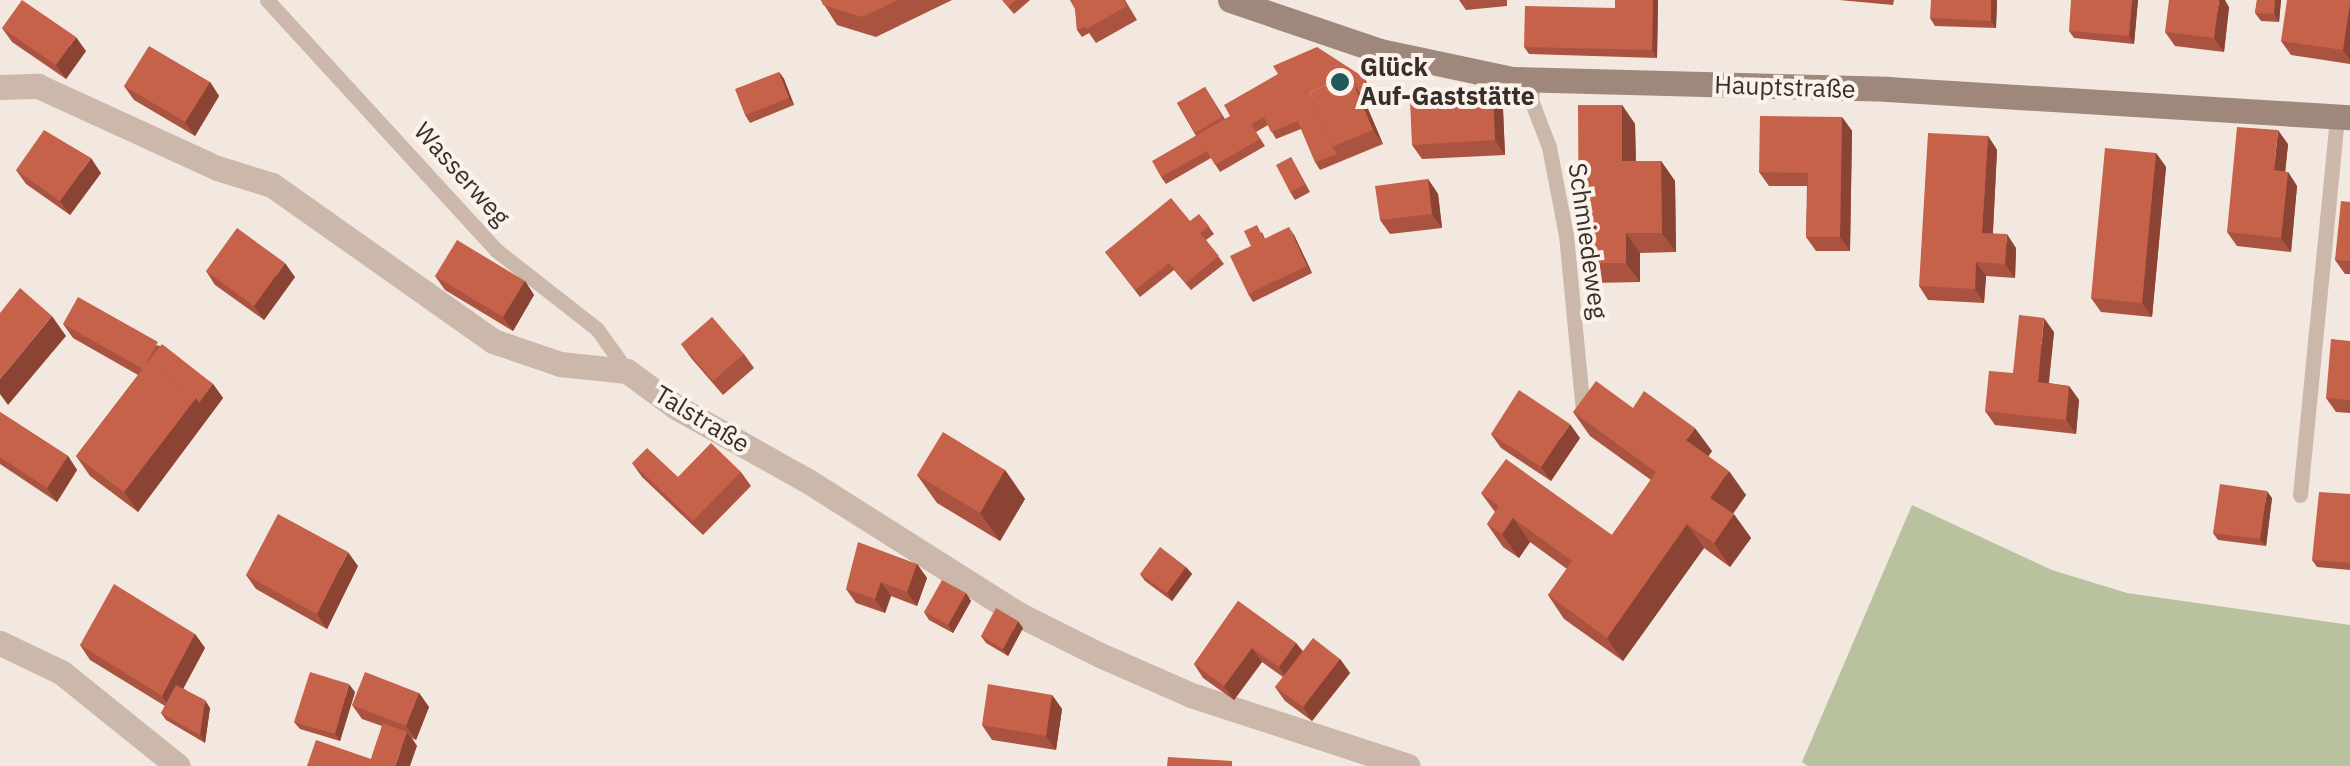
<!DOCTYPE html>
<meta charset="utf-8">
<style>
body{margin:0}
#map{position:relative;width:2350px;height:766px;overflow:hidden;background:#f3e8df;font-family:"IBM Plex Sans",sans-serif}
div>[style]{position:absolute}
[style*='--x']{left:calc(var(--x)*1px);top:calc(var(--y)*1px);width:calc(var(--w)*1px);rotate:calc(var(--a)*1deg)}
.green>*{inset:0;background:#b8c29e}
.lane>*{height:15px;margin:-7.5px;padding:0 7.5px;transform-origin:7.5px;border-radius:7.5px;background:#cbb8aa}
.street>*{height:25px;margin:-12.5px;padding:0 12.5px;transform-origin:12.5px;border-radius:12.5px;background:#cbb8aa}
.secondary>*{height:25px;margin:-12.5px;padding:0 12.5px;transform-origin:12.5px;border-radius:12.5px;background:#9f877c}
.wall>*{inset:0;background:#aa5340}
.shaded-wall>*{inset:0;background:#8b4434}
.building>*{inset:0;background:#c6614a}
.dots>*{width:28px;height:28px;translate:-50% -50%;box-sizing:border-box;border:5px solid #faf3ec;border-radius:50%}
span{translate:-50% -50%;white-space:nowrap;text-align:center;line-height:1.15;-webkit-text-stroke:8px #faf3ec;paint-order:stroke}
.poi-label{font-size:25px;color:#392e2a;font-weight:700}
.left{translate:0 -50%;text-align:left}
.street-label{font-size:25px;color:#392e2a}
</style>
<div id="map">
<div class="green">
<div style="clip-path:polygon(1912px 505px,2052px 570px,2127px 593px,2350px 625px,2350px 766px,1808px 766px,1802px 762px)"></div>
</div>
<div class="lane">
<div style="--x:267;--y:0;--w:339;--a:47.5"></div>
<div style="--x:496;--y:250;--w:128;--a:38"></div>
<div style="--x:597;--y:329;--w:52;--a:54.5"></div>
<div style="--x:1533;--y:81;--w:19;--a:96"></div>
<div style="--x:1531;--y:100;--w:50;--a:69"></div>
<div style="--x:1549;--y:147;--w:90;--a:79.1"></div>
<div style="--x:1566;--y:235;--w:178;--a:84.5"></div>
<div style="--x:2300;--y:495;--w:381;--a:-84.4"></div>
</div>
<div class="street">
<div style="--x:0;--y:87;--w:38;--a:-2"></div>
<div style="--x:38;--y:86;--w:197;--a:24.6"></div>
<div style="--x:217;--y:168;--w:58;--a:17.2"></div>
<div style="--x:272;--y:185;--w:271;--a:35.2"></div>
<div style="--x:493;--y:341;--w:71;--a:18.9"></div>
<div style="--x:560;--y:364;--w:67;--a:6"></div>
<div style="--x:627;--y:371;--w:61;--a:36.3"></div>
<div style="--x:676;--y:407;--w:151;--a:29.3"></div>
<div style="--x:808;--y:481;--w:249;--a:32.3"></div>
<div style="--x:1018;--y:614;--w:92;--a:26.6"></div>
<div style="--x:1100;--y:655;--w:99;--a:23.7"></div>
<div style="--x:1191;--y:695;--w:228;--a:18.1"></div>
<div style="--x:0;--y:643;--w:68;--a:25.4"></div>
<div style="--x:61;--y:672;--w:150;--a:38.8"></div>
</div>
<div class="secondary">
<div style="--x:1230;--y:0;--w:158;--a:18.8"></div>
<div style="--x:1380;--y:51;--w:135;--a:12"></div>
<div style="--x:1512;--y:79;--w:375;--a:1.5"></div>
<div style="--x:1887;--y:89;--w:464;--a:3.5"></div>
</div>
<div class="wall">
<div style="clip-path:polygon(821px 0,952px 0,876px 37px,837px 25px)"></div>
<div style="clip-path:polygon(1002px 0,1030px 0,1014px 14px)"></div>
<div style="clip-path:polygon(1070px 0,1125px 0,1137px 20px,1096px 43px,1089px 33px,1082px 37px,1077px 30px,1075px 8px)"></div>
<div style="clip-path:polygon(1459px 0,1507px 0,1507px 6px,1466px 10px)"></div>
<div style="clip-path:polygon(1615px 0,1658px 0,1657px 58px,1529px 54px,1524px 47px,1615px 8px)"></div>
<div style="clip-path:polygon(1839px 0,1894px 0,1893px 5px)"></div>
<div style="clip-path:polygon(1997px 0,1996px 28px,1935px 26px,1930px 18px)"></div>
<div style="clip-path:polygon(2138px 0,2134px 44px,2074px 38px,2069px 31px)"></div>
<div style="clip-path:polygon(2257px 0,2281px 0,2279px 22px,2261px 21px,2255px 13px)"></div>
<div style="clip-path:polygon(2350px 0,2350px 64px,2291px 55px,2281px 41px)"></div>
<div style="clip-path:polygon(2229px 7px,2224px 52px,2175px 46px,2165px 32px)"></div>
<div style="clip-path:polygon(2px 28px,86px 51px,66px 79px,12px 42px)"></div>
<div style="clip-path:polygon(779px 72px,784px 79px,794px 105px,750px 123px,745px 115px)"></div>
<div style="clip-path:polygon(210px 82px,219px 96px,195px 136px,134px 100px,124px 86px)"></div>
<div style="clip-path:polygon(1370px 85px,1375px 98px,1365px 102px,1383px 144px,1320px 170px,1315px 162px,1301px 129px,1276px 139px,1268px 125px,1256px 132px,1265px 146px,1220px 172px,1211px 158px,1166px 184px,1161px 177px,1196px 136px,1177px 103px,1205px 87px,1225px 119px)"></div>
<div style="clip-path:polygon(1493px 95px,1503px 109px,1505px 155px,1422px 159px,1412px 145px)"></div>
<div style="clip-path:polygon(1622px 105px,1635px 124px,1636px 161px,1661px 161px,1675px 181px,1676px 252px,1640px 253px,1640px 282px,1593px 283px,1579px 263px)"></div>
<div style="clip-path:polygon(1842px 117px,1852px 131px,1850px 251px,1816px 251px,1806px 237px,1807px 186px,1769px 186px,1759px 172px)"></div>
<div style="clip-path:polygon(1988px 136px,1997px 150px,1993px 233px,2016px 248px,2015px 278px,1986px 276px,1984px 303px,1928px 300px,1919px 286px)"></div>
<div style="clip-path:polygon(2288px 144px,2285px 172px,2288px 172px,2297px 186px,2291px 252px,2237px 246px,2227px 232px)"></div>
<div style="clip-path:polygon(2156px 153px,2166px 167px,2152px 317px,2101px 312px,2091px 298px)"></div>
<div style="clip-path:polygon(1291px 157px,1310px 192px,1295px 200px,1290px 192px)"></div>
<div style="clip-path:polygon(16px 170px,101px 173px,70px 215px,26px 184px)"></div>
<div style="clip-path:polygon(1428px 179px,1438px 194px,1442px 228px,1390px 234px,1380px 220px)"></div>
<div style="clip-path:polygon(2350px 202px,2350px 274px,2345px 274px,2335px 260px)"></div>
<div style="clip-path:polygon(1204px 220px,1214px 234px,1206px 240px,1224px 264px,1191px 290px,1174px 270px,1140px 297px,1105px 252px,1190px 221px)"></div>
<div style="clip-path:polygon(1262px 232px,1265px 239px,1294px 235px,1312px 273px,1253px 302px,1248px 294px,1251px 246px)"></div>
<div style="clip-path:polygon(206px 271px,295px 277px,264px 320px,215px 285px)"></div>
<div style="clip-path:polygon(435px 276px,525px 281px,534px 295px,513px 331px,445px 290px)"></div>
<div style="clip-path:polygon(63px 324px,160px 346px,213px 384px,223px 398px,138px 512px,90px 476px,76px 456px,138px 375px,73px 338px)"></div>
<div style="clip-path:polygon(2054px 332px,2049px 383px,2069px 386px,2079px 400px,2076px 434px,1995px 425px,1985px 411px,2013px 373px)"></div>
<div style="clip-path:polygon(2350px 341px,2350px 413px,2336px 412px,2326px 398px)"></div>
<div style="clip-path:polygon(681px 344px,744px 354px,754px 368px,723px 395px,691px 358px)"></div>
<div style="clip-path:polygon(1633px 408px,1712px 451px,1708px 456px,1746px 495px,1733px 514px,1751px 538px,1730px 567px,1704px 548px,1623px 661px,1564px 619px,1548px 595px,1567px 569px,1530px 542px,1519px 558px,1503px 547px,1487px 524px,1495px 512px,1481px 493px,1612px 535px,1651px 480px,1590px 436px,1573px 412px)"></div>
<div style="clip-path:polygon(0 412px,68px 456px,77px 470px,57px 502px,0 464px)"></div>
<div style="clip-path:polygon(1491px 434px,1580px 438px,1551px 481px,1501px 448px)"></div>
<div style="clip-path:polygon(632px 463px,678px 477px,741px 472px,751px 486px,703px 535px,642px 477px)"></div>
<div style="clip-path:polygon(1005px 470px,1025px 499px,1000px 541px,937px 503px,917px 475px)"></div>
<div style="clip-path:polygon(2350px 494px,2350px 570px,2317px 567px,2312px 560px)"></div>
<div style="clip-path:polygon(2272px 498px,2266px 546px,2218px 540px,2213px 533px)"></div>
<div style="clip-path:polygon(917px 564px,927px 578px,917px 606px,891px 596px,885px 613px,856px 603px,846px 589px)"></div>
<div style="clip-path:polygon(358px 566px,327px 629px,256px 589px,246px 575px)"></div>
<div style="clip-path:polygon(1186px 567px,1192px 574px,1172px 601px,1145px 581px,1140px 574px)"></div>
<div style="clip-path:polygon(966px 593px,971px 601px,953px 633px,929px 620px,924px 612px)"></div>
<div style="clip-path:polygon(1238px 601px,1296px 643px,1303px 651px,1340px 659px,1350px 673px,1312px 721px,1285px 701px,1275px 687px,1283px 677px,1262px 662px,1234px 700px,1203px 678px,1194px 664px)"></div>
<div style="clip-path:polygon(1023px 628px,1008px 656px,986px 643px,981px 636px)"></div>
<div style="clip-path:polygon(195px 634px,205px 648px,183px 688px,210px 708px,205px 743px,166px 720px,161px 713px,165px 706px,90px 660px,80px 645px)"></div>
<div style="clip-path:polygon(355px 692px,340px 741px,300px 729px,294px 722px)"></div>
<div style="clip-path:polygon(419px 693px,429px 707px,416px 740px,412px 738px,417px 746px,371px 759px,382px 726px,362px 719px,352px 705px)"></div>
<div style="clip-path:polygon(1052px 695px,1062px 709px,1056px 750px,992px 740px,982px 725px)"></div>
</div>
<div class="shaded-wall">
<div style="clip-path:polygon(1653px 0,1658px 0,1657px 58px,1652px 50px)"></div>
<div style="clip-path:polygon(1991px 0,1997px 0,1996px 28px,1991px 21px)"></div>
<div style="clip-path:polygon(2132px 0,2138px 0,2134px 44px,2129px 36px)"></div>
<div style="clip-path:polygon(2219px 0,2225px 0,2229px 7px,2224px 52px,2214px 38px)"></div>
<div style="clip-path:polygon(2275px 0,2281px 0,2279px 22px,2274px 14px)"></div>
<div style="clip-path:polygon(2350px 6px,2350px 60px,2343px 50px)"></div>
<div style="clip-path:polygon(76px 37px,86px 51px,66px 79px,56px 65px)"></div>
<div style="clip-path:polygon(779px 72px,784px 79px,794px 105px,789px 98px)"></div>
<div style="clip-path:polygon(1350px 75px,1362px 94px,1360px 94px,1365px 102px,1383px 144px,1373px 130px)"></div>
<div style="clip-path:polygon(210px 82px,219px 96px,195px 136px,185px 122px)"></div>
<div style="clip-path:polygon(1493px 95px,1503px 109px,1505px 155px,1495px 140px)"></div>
<div style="clip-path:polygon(1622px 105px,1635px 124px,1636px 181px,1622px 161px)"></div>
<div style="clip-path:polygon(1842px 117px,1852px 131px,1850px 251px,1840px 237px)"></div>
<div style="clip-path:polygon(2278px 130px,2288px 144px,2284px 184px,2274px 170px)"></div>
<div style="clip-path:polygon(1988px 136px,1997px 150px,1992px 247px,1982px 233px)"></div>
<div style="clip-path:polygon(2156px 153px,2166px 167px,2152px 317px,2142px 303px)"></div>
<div style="clip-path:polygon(91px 158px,101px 173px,70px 215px,60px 201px)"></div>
<div style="clip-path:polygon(1661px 161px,1675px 181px,1676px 252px,1662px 233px)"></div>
<div style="clip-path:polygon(2288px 172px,2297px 186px,2291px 252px,2281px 238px)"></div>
<div style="clip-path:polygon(1428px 179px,1438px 194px,1442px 228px,1432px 214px)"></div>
<div style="clip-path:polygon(1289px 227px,1294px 235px,1312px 273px,1307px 266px)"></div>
<div style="clip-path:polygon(1626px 233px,1640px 253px,1640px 282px,1626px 263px)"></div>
<div style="clip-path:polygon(2007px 234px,2016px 248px,2015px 278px,2005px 264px)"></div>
<div style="clip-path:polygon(1976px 262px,1986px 276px,1984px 303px,1975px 289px)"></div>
<div style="clip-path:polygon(285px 263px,295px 277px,264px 320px,254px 306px)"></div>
<div style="clip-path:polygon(525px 281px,534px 295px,513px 331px,503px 317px)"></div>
<div style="clip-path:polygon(52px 316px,66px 336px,8px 405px,0 394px,0 379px)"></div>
<div style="clip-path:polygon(2044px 318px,2054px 332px,2047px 396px,2038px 382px)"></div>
<div style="clip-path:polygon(213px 384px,223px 398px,138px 512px,124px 492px,196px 398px)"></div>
<div style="clip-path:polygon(2069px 386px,2079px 400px,2076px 434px,2066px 420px)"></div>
<div style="clip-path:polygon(1570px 424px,1580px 438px,1551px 481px,1541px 467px)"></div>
<div style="clip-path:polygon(1695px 428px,1712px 451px,1703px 464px,1686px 440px)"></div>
<div style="clip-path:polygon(68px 456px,77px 470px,57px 502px,47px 488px)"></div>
<div style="clip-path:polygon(1005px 470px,1025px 499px,1000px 541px,980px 513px)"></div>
<div style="clip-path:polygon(1729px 471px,1746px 495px,1727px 521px,1710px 498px)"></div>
<div style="clip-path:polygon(2267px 491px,2272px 498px,2266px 546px,2260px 539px)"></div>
<div style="clip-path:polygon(1734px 514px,1751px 538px,1730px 567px,1714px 543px)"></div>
<div style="clip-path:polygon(1513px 518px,1530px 542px,1519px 558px,1502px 534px)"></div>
<div style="clip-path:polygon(1687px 524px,1704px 548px,1623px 661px,1607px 638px)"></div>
<div style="clip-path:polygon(348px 552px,358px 566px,327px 629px,317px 614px)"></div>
<div style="clip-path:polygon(917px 564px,927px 578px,917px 606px,907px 592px)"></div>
<div style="clip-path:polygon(1186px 567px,1192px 574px,1172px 601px,1167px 593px)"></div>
<div style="clip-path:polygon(881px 582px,891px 596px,885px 613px,875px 599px)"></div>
<div style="clip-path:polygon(966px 593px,971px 601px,953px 633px,948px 625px)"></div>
<div style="clip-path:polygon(1018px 621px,1023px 628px,1008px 656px,1003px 649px)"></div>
<div style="clip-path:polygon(195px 634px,205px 648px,172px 710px,162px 696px)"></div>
<div style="clip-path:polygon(1296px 643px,1306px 657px,1289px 681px,1279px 667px)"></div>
<div style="clip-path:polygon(1252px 648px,1262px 662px,1234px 700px,1224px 686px)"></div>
<div style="clip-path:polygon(1340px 659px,1350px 673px,1312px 721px,1303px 707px)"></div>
<div style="clip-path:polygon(349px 684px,355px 692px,340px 741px,335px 734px)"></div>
<div style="clip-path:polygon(419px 693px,429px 707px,416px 740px,406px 726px)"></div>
<div style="clip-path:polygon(1052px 695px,1062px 709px,1056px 750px,1046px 736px)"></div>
<div style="clip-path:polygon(205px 700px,210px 708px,205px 743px,200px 735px)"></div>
<div style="clip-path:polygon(407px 732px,417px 746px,410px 766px,395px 766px)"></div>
</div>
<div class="building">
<div style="clip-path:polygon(22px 0,76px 37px,56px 65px,2px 28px)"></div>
<div style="clip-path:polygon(821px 0,898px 0,862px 17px,823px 5px)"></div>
<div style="clip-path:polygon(1003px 0,1016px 0,1008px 7px)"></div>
<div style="clip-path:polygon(1070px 0,1123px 0,1127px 6px,1086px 29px)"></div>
<div style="clip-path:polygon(1615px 0,1653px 0,1652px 50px,1524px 47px,1525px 6px,1615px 8px)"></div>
<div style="clip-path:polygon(1931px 0,1991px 0,1991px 21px,1930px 18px)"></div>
<div style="clip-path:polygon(2071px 0,2132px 0,2129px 36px,2069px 31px)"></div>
<div style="clip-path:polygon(2169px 0,2219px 0,2214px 38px,2165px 32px)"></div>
<div style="clip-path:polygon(2257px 0,2275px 0,2274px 14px,2255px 13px)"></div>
<div style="clip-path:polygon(2287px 0,2350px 0,2343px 50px,2281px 41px)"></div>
<div style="clip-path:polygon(1075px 8px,1085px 26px,1077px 30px)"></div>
<div style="clip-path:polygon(149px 46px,210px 82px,185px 122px,124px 86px)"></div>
<div style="clip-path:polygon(1317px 47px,1365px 78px,1370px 90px,1360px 94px,1350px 75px,1310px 92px,1332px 147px,1337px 154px,1315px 162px,1298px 121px,1271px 132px,1264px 117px,1251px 124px,1260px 139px,1215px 165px,1207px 151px,1161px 177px,1152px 161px,1230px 116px,1224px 105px,1278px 74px,1273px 66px)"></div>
<div style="clip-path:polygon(779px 72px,789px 98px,745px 115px,735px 89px)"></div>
<div style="clip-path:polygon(1350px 75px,1373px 130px,1332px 147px,1310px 92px)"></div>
<div style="clip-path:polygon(1205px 87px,1222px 117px,1195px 133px,1177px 103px)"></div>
<div style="clip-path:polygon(1493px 95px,1495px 140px,1412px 145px,1410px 100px)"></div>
<div style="clip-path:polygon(1578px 105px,1622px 105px,1622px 161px,1661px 161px,1662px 233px,1626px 233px,1626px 263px,1579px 263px)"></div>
<div style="clip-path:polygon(1760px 116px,1842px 117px,1840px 237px,1806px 237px,1808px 173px,1759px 172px)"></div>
<div style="clip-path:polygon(2237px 127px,2278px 130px,2274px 170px,2288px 172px,2281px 238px,2227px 232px)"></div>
<div style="clip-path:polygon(44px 130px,91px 158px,60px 201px,16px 170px)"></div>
<div style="clip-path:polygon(1928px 133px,1988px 136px,1982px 233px,2007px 234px,2005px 264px,1976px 262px,1975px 289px,1919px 286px)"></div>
<div style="clip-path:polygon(2105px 148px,2156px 153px,2142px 303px,2091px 298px)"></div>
<div style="clip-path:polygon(1291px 157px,1305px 185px,1290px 192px,1276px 165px)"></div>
<div style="clip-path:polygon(1428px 179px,1432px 214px,1380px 220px,1375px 186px)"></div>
<div style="clip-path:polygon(1171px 198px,1190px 221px,1199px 214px,1209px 226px,1200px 233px,1219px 256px,1186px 283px,1169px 263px,1135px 290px,1105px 252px)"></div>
<div style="clip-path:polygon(2341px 201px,2350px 202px,2350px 261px,2335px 260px)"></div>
<div style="clip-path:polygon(1257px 225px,1264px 239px,1289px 227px,1307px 266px,1248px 294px,1230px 256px,1251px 246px,1244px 231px)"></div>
<div style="clip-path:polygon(237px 228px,285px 263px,254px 306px,206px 271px)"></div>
<div style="clip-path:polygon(457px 240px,525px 281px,503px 317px,435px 276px)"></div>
<div style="clip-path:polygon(20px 288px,52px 316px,0 379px,0 313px)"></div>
<div style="clip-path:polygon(78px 297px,158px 342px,143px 369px,63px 324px)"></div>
<div style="clip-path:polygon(2019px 315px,2044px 318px,2038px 382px,2069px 386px,2066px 420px,1985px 411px,1989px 371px,2013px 373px)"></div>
<div style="clip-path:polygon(712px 317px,744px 354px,713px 381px,681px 344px)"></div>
<div style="clip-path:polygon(2331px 339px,2350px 341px,2350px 400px,2326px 398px)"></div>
<div style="clip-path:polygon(162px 344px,213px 384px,199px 403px,196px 398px,148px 362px)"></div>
<div style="clip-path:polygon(148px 362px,196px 398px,124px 492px,76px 456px)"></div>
<div style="clip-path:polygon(1596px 381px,1633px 408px,1644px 391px,1695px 428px,1686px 440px,1729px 471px,1710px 498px,1734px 514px,1714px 543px,1687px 524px,1607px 638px,1548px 595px,1572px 561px,1513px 518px,1502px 534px,1487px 524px,1499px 506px,1481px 493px,1506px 459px,1612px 535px,1656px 472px,1573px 412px)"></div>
<div style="clip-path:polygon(1519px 390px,1570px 424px,1541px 467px,1491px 434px)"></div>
<div style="clip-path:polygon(0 412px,68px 456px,47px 488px,0 457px)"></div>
<div style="clip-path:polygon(943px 432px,1005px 470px,980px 513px,917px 475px)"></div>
<div style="clip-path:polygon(711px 443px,741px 472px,693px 521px,632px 463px,647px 448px,678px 477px)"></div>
<div style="clip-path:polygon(2220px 484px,2267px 491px,2260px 539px,2213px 533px)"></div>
<div style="clip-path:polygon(2319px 492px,2350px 494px,2350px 563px,2312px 560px)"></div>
<div style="clip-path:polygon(278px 514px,348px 552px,317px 614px,246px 575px)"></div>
<div style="clip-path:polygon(858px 542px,917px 564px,907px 592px,881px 582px,875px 599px,846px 589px)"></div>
<div style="clip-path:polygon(1160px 547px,1186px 567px,1167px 593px,1140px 574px)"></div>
<div style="clip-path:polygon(942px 580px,966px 593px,948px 625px,924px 612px)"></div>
<div style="clip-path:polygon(114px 584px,195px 634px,162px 696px,80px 645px)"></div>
<div style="clip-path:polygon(1238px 601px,1296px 643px,1279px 667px,1252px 648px,1224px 686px,1194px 664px)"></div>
<div style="clip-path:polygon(996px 608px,1018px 621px,1003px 649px,981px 636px)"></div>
<div style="clip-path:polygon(1313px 638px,1340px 659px,1303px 707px,1275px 687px)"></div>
<div style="clip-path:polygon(310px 672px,349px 684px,335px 734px,294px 722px)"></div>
<div style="clip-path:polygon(365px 672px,419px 693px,406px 726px,352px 705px)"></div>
<div style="clip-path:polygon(988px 684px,1052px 695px,1046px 736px,982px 725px)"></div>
<div style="clip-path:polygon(176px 685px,205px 700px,200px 735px,161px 713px)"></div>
<div style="clip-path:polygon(383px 723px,407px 732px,395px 766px,307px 766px,316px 740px,371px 759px)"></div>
<div style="clip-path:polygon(1168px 757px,1232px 761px,1232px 766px,1167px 766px)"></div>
</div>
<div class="dots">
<div style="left:1340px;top:82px;background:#1f5a5b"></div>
</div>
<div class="poi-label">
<span class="left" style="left:1360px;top:82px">Glück<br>Auf-Gaststätte</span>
</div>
<div class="street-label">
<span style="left:1785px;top:87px;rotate:2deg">Hauptstraße</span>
<span style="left:462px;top:174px;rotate:48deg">Wasserweg</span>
<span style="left:1588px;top:241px;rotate:82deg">Schmiedeweg</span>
<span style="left:702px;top:419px;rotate:31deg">Talstraße</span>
</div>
</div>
